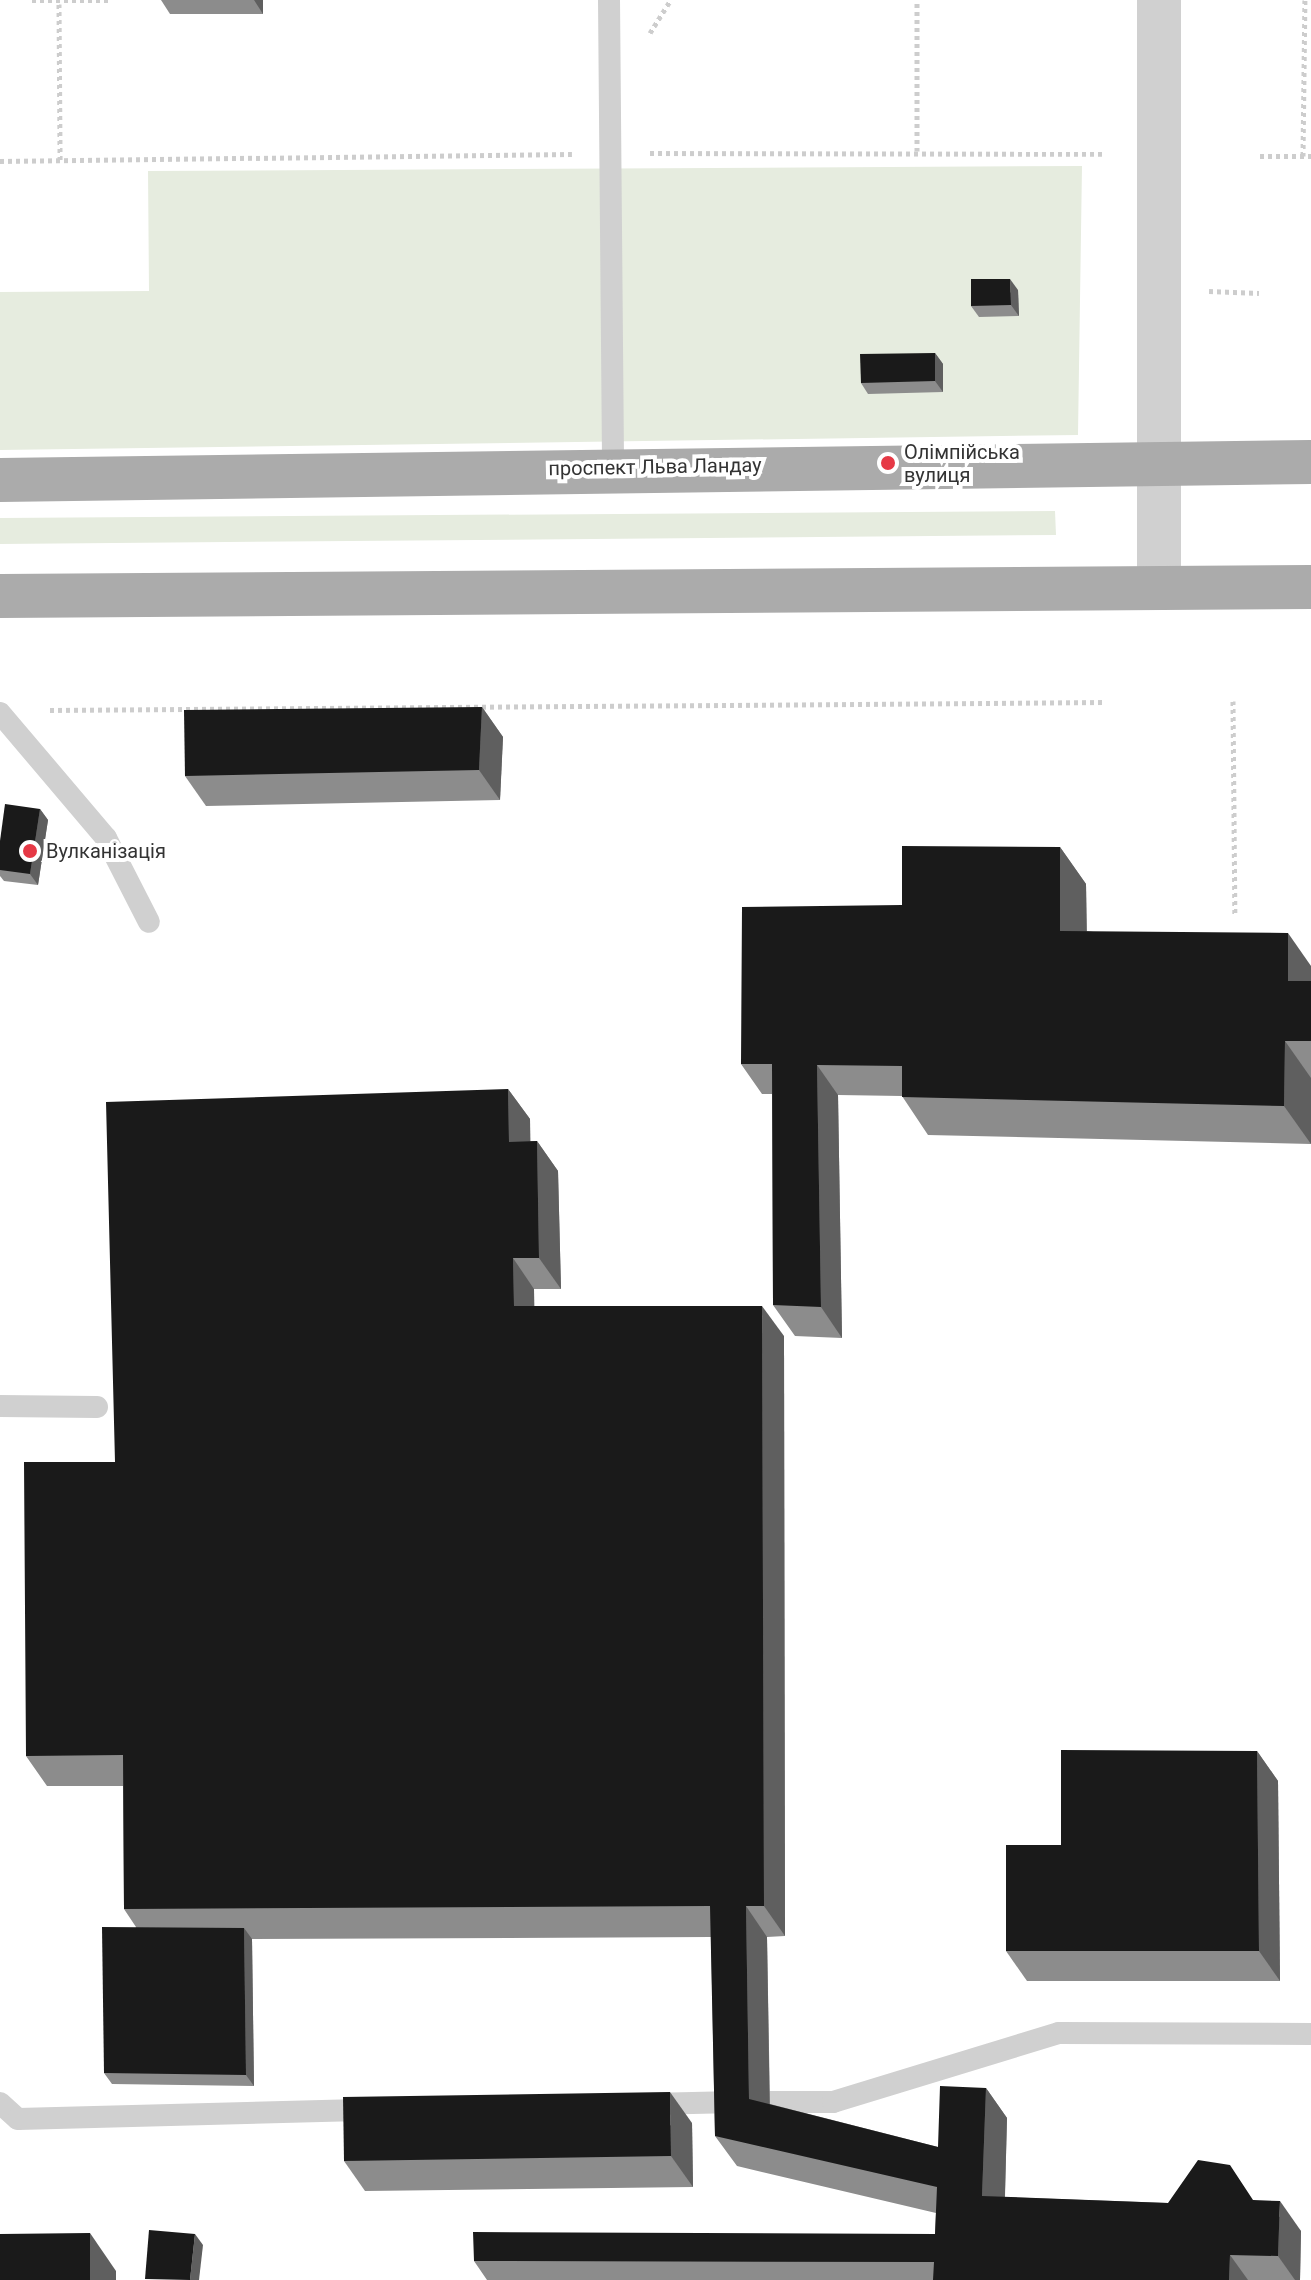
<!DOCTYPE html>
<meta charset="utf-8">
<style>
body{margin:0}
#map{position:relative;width:1311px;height:2280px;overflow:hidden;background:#fff;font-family:Roboto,sans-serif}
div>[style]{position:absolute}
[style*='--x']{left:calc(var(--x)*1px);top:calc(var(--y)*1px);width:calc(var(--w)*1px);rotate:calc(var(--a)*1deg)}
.green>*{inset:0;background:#e6ecdf}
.path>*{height:5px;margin-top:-2.5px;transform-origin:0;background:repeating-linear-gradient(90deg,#cdcdcd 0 4px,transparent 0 8px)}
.service>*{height:22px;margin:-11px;padding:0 11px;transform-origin:11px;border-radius:11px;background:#d0d0d0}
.tertiary>*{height:44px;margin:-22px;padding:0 22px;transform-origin:22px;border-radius:22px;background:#d0d0d0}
.primary>*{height:44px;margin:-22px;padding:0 22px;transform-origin:22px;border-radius:22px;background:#ababab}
.wall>*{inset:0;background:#8c8c8c}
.shaded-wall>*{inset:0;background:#5f5f5f}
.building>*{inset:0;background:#1a1a1a}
.dots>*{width:22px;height:22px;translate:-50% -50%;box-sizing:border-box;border:4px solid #fff;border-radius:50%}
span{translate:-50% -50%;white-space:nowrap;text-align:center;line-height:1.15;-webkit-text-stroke:8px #fff;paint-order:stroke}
.poi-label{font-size:20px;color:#333}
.left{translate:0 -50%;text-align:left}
.street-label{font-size:20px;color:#333}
</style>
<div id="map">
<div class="green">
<div style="clip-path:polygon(1082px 166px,1078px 435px,0 450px,0 292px,149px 291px,148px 171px)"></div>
<div style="clip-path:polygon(1055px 511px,1056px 535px,0 544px,0 518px)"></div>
</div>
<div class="path">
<div style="--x:32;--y:0;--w:79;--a:0"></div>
<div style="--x:59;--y:4;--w:156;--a:89.6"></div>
<div style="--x:650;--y:33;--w:39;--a:-58"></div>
<div style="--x:917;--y:151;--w:151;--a:-90"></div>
<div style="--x:650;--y:153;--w:455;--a:0.1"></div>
<div style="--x:1260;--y:156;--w:51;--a:0"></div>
<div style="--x:1303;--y:156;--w:156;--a:-89.3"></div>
<div style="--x:0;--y:161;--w:572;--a:-0.7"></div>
<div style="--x:1209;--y:291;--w:50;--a:2.3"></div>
<div style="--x:1233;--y:701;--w:214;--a:89.5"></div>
<div style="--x:50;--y:710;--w:1055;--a:-0.43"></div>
</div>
<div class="service">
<div style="--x:609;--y:0;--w:468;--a:89.5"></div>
<div style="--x:0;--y:713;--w:164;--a:49.7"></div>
<div style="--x:106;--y:838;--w:94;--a:62.9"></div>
<div style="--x:0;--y:1406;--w:97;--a:0.6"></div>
<div style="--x:770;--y:2102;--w:63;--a:0"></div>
<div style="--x:833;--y:2102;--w:236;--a:-17"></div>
<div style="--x:1059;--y:2033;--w:252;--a:0.2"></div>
<div style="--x:0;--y:2103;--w:24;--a:42"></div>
<div style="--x:18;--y:2119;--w:352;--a:-1.5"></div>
<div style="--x:649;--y:2104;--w:87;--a:-1.3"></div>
</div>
<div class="tertiary">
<div style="--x:1159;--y:0;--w:585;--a:90"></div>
</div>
<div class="primary">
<div style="--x:0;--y:480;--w:1311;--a:-0.79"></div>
<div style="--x:0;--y:596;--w:1311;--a:-0.39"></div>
</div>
<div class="wall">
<div style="clip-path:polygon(161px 0,263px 0,263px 14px,170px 14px)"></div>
<div style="clip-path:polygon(1018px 290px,1019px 316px,979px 317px,971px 306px)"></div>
<div style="clip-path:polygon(935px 353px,943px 364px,943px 392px,868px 394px,861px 383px)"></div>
<div style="clip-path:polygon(482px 707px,503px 737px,500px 800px,206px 806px,185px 776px)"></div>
<div style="clip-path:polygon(40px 809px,48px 820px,38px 885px,4px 881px,0 876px,0 841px)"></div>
<div style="clip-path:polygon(1060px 847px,1086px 884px,1087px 931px,1311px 966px,1311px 1144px,928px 1135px,902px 1096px,838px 1095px,842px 1338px,795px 1336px,773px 1305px,772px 1094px,762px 1094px,741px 1064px,902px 905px)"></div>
<div style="clip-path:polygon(508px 1089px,530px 1119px,530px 1141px,537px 1141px,558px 1171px,561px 1289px,534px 1289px,534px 1306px,784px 1336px,785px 1936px,767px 1937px,770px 2104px,938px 2147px,986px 2088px,1007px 2118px,1005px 2197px,1168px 2203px,1254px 2200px,1301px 2231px,1300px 2280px,487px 2280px,474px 2261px,935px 2234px,936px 2213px,737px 2166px,715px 2136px,711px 1937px,252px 1939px,254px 2086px,112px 2084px,104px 2073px,136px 1927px,124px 1909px,123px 1786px,47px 1786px,26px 1756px,115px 1462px)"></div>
<div style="clip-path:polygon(1257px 1751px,1278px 1781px,1280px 1981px,1027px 1981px,1006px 1951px,1061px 1845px)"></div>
<div style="clip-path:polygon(692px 2123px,693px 2187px,365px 2191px,344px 2161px)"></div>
</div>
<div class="shaded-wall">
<div style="clip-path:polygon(254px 0,263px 0,263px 14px)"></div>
<div style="clip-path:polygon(1010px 279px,1018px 290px,1019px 316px,1011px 305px)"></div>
<div style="clip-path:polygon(935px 353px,943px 364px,943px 392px,935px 381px)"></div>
<div style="clip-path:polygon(482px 707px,503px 737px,500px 800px,479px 770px)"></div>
<div style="clip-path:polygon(40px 809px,48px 820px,38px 885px,30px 874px)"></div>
<div style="clip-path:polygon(1060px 847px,1086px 884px,1087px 969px,1060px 931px)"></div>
<div style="clip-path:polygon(1288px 933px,1311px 966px,1311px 1014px,1288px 981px)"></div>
<div style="clip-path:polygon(1285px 1041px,1311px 1078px,1311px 1144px,1284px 1106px)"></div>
<div style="clip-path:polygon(817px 1065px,838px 1095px,842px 1338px,821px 1307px)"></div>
<div style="clip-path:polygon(508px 1089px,530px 1119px,531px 1172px,509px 1142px)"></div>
<div style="clip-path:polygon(537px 1141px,558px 1171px,561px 1289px,539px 1258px)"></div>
<div style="clip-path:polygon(513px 1258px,534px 1289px,535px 1336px,514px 1306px)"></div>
<div style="clip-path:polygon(762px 1306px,784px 1336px,785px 1936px,764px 1906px)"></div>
<div style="clip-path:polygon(1257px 1751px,1278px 1781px,1280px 1981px,1259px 1951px)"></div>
<div style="clip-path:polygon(746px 1906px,767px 1937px,770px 2130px,749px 2099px)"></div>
<div style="clip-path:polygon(244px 1928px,252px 1939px,254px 2086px,246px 2075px)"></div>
<div style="clip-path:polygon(986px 2088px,1007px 2118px,1004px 2227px,982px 2196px)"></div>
<div style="clip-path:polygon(670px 2092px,692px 2123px,693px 2187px,671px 2156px)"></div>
<div style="clip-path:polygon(1280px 2201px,1301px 2231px,1300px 2280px,1295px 2280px,1278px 2256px)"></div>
<div style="clip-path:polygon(90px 2233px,116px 2271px,116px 2280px,90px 2280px)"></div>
<div style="clip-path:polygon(195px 2234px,203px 2245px,199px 2280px,190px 2280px)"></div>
<div style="clip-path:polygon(1230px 2255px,1248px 2280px,1229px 2280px)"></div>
</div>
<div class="building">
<div style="clip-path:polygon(971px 279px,1010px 279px,1011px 305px,971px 306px)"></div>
<div style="clip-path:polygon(935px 353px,935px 381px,861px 383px,860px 354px)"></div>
<div style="clip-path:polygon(482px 707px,479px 770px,185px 776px,184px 710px)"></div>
<div style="clip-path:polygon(5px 804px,40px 809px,30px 874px,0 870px,0 841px)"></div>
<div style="clip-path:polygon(902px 846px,1060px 847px,1060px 931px,1288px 933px,1288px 981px,1311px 981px,1311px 1041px,1285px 1041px,1284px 1106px,902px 1097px)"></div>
<div style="clip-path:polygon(902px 905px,902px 1066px,817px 1065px,821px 1307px,773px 1305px,772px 1064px,741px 1064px,742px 907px)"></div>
<div style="clip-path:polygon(508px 1089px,509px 1142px,537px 1141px,539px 1258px,513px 1258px,514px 1306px,762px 1306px,764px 1906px,746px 1906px,749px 2099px,938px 2147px,940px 2086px,986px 2088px,982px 2196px,1168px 2203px,1198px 2160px,1230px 2165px,1253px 2200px,1280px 2201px,1278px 2256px,1230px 2255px,1229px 2280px,933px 2280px,934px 2262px,474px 2261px,473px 2232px,935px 2234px,937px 2187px,715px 2136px,710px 1906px,124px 1909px,123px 1755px,26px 1756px,24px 1462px,115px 1462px,106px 1102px)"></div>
<div style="clip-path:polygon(1061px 1750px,1257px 1751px,1259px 1951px,1006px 1951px,1006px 1845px,1061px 1845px)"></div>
<div style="clip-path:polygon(102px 1927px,244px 1928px,246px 2075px,104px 2073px)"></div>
<div style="clip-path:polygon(670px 2092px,671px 2156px,344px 2161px,343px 2097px)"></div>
<div style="clip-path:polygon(149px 2230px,195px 2234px,190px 2280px,145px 2279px)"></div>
<div style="clip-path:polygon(90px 2233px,90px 2280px,0 2280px,0 2234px)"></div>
</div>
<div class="dots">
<div style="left:888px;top:463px;background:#e63946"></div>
<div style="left:30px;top:851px;background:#e63946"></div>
</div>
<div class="poi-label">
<span class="left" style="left:904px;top:464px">Олімпійська<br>вулиця</span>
<span class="left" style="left:46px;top:851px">Вулканізація</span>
</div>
<div class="street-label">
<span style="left:655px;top:467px;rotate:-1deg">проспект Льва Ландау</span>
</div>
</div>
